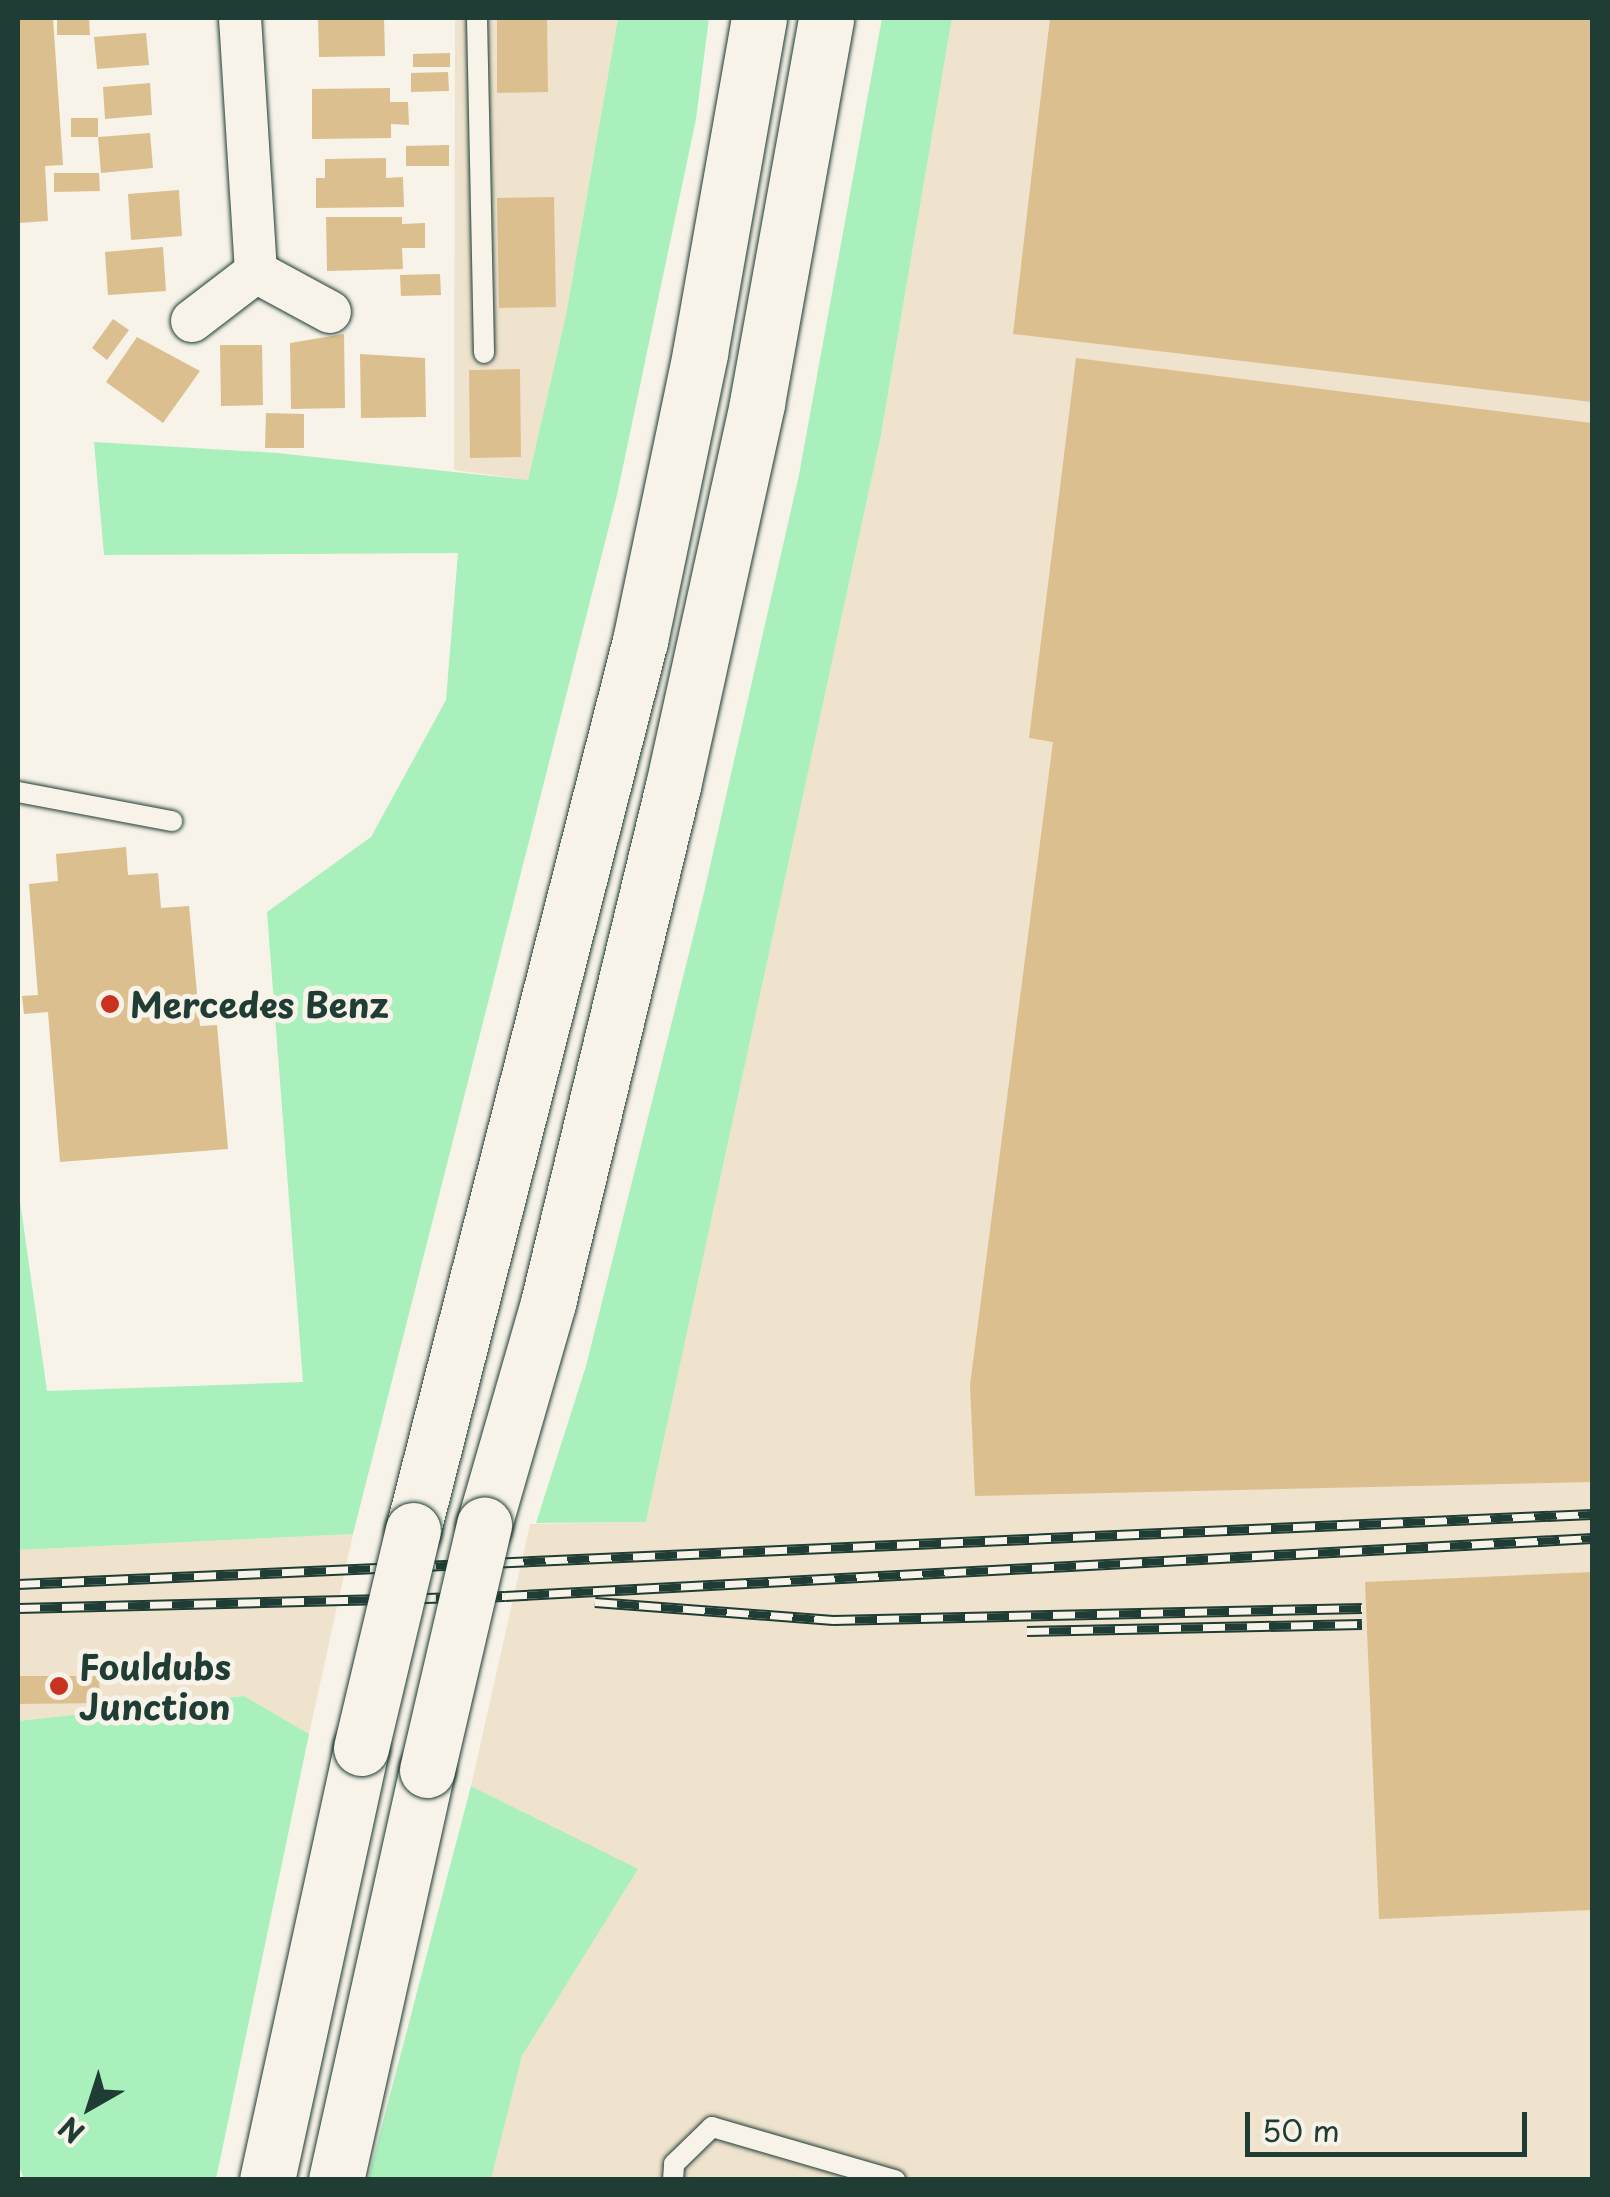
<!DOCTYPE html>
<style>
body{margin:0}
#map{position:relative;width:1610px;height:2197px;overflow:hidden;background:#f7f3e8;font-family:"Playpen Sans",sans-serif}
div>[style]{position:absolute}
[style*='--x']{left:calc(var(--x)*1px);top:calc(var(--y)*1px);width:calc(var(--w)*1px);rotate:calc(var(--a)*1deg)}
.built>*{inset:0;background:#efe3cd}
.green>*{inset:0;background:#a9f0bd}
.building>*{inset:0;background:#dbbf8f}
.roads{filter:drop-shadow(0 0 2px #1f3d34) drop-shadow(0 0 2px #1f3d34)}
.lane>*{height:20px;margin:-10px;padding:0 10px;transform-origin:10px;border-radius:10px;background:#f7f3e8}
.street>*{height:42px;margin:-21px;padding:0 21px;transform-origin:21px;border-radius:21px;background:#f7f3e8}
.highway>*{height:55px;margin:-27.5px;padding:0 27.5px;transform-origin:27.5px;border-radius:27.5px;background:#f7f3e8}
.rail>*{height:11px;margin-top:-5.5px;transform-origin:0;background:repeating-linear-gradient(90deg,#f7f3e8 0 22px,#1f3d34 0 44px);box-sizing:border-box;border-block:2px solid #1f3d34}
.bridges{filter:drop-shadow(0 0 2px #1f3d34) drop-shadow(0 0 2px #1f3d34)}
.highway-bridge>*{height:55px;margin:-27.5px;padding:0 27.5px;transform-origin:27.5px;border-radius:27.5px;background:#f7f3e8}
.dots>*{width:28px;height:28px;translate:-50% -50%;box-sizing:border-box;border:5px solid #f7f3e8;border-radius:50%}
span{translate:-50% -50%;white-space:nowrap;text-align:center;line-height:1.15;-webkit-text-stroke:10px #f7f3e8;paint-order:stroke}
.poi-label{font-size:35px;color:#1f3d34;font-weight:700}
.left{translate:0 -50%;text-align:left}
.frame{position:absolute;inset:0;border:20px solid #1f3d34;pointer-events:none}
.north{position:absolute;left:40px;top:2057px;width:100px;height:100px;-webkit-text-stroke:8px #f7f3e8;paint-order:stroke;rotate:219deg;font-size:28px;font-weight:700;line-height:40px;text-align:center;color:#1f3d34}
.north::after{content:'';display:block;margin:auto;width:35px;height:45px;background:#1f3d34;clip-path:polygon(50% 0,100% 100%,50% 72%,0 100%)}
.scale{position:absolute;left:1245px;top:2112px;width:282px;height:45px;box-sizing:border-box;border:5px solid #1f3d34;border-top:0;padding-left:12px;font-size:30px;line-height:35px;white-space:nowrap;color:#1f3d34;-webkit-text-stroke:8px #f7f3e8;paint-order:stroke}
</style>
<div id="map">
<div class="built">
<div style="clip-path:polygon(455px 18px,618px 18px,566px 315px,528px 480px,454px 470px)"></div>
<div style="clip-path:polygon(952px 18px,1592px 18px,1592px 2179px,491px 2179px,522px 2056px,637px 1870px,471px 1786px,530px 1524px,646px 1522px,881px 435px)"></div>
<div style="clip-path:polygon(353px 1534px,309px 1734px,244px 1696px,18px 1721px,18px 1550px)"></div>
</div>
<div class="green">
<div style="clip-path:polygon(618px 18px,709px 18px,696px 119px,617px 495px,353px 1534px,18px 1550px,18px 1187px,47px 1391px,303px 1382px,267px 912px,371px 837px,446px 700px,458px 553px,104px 555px,94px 442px,277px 453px,528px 480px,566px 315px)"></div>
<div style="clip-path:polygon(882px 18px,952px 18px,881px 435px,646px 1522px,536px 1523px,586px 1366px,703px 897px,799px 475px)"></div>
<div style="clip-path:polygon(244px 1696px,309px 1734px,216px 2179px,24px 2179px,18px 2164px,18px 1721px)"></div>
<div style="clip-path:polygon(471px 1786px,638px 1869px,522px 2056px,491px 2179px,368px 2179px)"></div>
</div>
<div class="building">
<div style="clip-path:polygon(18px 18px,53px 18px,63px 165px,45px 166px,48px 221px,18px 223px)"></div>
<div style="clip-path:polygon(57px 18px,89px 18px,90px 35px,57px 35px)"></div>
<div style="clip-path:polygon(318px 18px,384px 18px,385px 56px,319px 57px)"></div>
<div style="clip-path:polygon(497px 18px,547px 18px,548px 92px,497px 93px)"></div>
<div style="clip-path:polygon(1050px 18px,1592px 18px,1592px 402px,1013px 334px)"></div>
<div style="clip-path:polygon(146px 33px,149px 65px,97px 69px,94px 37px)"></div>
<div style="clip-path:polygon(450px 53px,450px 67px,413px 67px,413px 54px)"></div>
<div style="clip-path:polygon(448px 72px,449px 91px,411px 92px,411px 73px)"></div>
<div style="clip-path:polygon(150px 83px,152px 115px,105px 119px,103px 87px)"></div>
<div style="clip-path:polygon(390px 88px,390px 102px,408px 102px,409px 125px,391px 124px,391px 138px,312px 139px,312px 89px)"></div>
<div style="clip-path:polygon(71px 118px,98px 118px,98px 137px,71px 137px)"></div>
<div style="clip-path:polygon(150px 133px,153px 168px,101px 173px,98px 137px)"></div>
<div style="clip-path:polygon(449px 145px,449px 166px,406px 166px,406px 146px)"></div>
<div style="clip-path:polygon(386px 158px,386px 178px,403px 177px,404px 207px,316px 208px,316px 178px,325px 178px,325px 159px)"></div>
<div style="clip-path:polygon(54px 173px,99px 173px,100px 191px,54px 192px)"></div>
<div style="clip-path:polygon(179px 190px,182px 236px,131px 240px,128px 194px)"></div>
<div style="clip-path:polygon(554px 197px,556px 307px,499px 308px,497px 198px)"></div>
<div style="clip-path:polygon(326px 217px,402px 217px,402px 224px,425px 223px,425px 248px,402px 248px,403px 269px,327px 271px)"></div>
<div style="clip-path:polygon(163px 247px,166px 291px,108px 295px,105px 252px)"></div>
<div style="clip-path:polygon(440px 274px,441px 295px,401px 296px,400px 275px)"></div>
<div style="clip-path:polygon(113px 319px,129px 330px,107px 360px,92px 348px)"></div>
<div style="clip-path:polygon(344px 334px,345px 408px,291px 409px,290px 343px)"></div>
<div style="clip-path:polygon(137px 337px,200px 371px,163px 423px,106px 382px)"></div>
<div style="clip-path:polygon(220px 345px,262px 345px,263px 405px,221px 406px)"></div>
<div style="clip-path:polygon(360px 354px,425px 358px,426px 417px,361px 418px)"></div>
<div style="clip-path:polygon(1076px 358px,1592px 423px,1592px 1482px,975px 1496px,970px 1385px,1053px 742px,1029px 738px)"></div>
<div style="clip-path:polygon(520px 369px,521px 457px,470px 458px,469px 370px)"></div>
<div style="clip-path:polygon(266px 413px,304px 414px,304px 448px,265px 448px)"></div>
<div style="clip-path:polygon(126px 847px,128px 875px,158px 873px,161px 908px,189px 906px,200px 1026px,217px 1025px,228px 1149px,60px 1162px,48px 1012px,24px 1014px,22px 996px,38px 995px,29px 884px,58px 881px,56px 854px)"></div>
<div style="clip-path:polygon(1592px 1572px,1592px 1910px,1379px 1919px,1365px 1582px)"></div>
<div style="clip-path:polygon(18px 1676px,99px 1676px,100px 1703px,18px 1704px)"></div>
</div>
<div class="roads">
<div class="lane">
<div style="--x:477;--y:18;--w:335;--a:88.8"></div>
<div style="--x:18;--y:792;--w:157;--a:10.7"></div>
<div style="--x:673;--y:2180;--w:16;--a:-86"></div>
<div style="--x:674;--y:2164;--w:53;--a:-44.2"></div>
<div style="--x:712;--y:2127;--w:191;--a:16.2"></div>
</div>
<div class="street">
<div style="--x:240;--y:18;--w:255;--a:86.4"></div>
<div style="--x:192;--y:321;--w:81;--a:-37.4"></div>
<div style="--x:256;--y:272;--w:84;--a:28.4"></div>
</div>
<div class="highway">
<div style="--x:484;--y:1525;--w:231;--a:-73.9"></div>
<div style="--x:548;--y:1303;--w:532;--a:-76.41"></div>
<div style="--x:673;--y:786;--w:392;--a:-77.6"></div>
<div style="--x:757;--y:403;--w:391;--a:-79.8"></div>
<div style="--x:413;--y:1530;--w:918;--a:-75.68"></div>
<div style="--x:640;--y:641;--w:294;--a:-78.2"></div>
<div style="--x:700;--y:353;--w:340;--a:-80"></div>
<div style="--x:267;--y:2180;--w:442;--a:-77.7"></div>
<div style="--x:336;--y:2180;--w:420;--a:-77.5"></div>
</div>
</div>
<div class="rail">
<div style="--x:18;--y:1584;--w:1576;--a:-2.55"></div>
<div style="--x:595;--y:1602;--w:239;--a:4.3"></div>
<div style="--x:833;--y:1620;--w:529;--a:-1.3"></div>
<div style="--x:18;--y:1608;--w:487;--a:-1.4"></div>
<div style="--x:505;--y:1596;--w:1089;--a:-3.05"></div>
<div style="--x:1027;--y:1631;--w:335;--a:-1.2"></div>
</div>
<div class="bridges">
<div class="highway-bridge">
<div style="--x:361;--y:1748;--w:224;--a:-76.6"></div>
<div style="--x:427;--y:1770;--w:252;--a:-76.9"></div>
</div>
</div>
<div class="dots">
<div style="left:110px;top:1004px;background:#c8321e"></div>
<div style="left:59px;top:1686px;background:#c8321e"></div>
</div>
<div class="poi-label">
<span class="left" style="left:130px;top:1004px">Mercedes Benz</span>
<span class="left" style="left:79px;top:1686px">Fouldubs<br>Junction</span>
</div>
<div class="frame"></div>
<div class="north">N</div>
<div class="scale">50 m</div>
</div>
